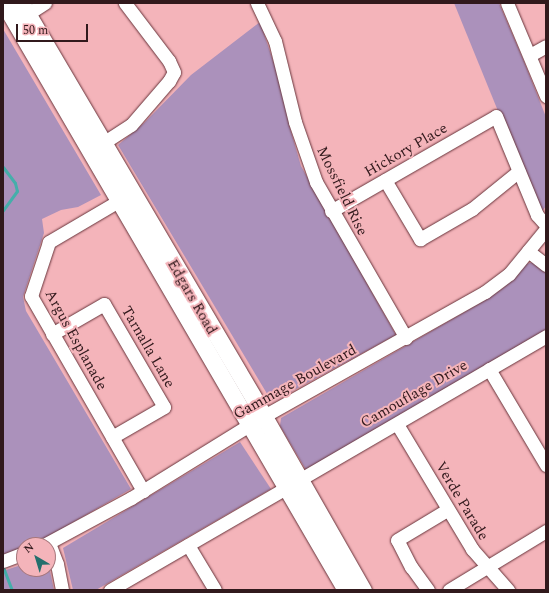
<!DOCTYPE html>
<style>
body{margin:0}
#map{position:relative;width:549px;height:593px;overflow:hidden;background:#f4b4ba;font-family:Spectral,serif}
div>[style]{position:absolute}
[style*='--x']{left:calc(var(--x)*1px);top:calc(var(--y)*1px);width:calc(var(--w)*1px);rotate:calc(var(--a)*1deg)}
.green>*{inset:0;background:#ab91bb}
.stream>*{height:3px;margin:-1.5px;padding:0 1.5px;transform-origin:1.5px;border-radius:1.5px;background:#45aeaa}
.roads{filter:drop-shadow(0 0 1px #68343b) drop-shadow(0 0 1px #68343b)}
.minor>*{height:13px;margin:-6.5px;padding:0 6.5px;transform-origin:6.5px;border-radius:6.5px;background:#fff}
.major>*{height:17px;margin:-8.5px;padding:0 8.5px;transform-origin:8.5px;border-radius:8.5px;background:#fff}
span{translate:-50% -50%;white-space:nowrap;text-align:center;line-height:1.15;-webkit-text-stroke:4px #f4b4ba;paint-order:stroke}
.street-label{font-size:15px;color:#31191c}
.frame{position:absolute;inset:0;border:4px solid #31191c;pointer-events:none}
.north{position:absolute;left:16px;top:537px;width:40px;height:40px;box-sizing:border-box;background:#f4b4ba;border:1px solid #a6767b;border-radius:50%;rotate:322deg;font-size:11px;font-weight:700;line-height:16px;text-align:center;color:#31191c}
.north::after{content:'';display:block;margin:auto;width:14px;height:18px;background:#246f6d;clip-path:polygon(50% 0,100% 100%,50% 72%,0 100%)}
.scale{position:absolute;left:16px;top:24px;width:72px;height:18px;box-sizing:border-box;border:2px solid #31191c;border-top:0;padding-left:5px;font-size:12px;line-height:14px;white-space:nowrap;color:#31191c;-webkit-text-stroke:3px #f4b4ba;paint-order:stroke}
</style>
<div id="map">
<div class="green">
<div style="clip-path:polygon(454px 3px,499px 3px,523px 59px,546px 117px,546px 206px,540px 214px)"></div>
<div style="clip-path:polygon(260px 22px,281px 84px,290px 128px,301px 166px,396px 335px,272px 402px,118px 145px,144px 123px,191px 75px)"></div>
<div style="clip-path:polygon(3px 29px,101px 195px,78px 207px,61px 210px,42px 219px,44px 233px,23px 297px,26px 311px,131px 489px,39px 542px,24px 545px,24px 547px,3px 555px)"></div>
<div style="clip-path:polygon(534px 262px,546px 273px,546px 332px,306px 470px,280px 426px,281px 418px,487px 299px,503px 288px,526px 264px)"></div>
<div style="clip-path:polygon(240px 442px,271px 489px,96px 590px,73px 590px,63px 548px)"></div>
<div style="clip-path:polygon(48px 562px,54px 590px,3px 590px,3px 571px,24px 564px,24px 569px,48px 569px)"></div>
</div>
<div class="stream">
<div style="--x:3;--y:167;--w:20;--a:53"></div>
<div style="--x:15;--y:183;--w:8;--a:76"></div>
<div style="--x:17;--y:191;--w:24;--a:126"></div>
<div style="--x:3;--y:567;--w:25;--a:69"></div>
</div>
<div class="roads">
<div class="minor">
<div style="--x:257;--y:3;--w:42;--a:64.7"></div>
<div style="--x:275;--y:41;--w:83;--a:76.1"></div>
<div style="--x:295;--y:122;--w:64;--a:70.7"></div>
<div style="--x:316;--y:182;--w:180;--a:60"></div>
<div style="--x:507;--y:3;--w:101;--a:67.2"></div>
<div style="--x:20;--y:19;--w:30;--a:-33"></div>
<div style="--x:530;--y:55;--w:18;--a:-29"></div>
<div style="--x:103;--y:143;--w:33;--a:-33"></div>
<div style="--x:131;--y:125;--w:58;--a:-49.2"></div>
<div style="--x:169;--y:81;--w:10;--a:-61"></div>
<div style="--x:174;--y:72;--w:12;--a:-114"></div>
<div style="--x:169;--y:61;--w:73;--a:-127.2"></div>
<div style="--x:385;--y:180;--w:69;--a:59.3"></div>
<div style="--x:420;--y:239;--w:60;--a:-30"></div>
<div style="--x:472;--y:209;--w:60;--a:-39"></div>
<div style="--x:127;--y:196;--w:91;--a:149.5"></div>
<div style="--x:49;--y:242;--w:57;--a:108.4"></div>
<div style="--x:31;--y:296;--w:225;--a:60.1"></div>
<div style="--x:331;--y:211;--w:190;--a:-29.9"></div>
<div style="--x:496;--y:116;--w:107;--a:67.5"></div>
<div style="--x:537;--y:215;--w:13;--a:48"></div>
<div style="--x:528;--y:251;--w:23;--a:38"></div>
<div style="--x:52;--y:334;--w:60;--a:-30"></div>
<div style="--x:104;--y:304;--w:119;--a:59.8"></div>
<div style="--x:164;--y:407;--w:60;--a:150"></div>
<div style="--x:489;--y:369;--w:112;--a:59.3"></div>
<div style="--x:397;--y:424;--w:146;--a:59"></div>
<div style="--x:472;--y:549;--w:55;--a:48.7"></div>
<div style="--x:299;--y:480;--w:286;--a:-30.2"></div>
<div style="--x:49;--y:543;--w:22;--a:69"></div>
<div style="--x:57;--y:564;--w:26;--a:79"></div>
<div style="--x:44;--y:545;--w:99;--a:-28.4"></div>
<div style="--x:131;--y:498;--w:156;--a:-31.7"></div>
<div style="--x:264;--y:416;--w:253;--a:-29.3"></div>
<div style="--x:485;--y:292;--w:30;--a:-37"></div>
<div style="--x:509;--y:274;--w:58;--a:-50.6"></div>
<div style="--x:188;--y:545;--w:52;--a:59"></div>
<div style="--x:3;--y:561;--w:22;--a:-21"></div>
<div style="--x:110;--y:590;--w:203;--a:-30.1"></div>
<div style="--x:428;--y:590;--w:29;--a:-126"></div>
<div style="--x:411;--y:567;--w:30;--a:-117"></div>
<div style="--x:397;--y:540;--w:58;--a:-31"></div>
<div style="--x:449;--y:590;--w:114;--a:-31.3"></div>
</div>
<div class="major">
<div style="--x:4;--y:3;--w:679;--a:59.77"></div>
<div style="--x:21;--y:3;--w:462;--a:59.5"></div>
<div style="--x:255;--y:401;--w:218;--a:60.3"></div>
</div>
</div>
<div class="street-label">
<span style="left:406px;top:150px;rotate:-30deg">Hickory Place</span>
<span style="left:342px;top:191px;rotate:64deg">Mossfield Rise</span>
<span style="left:192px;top:297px;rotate:60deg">Edgars Road</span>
<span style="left:76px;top:340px;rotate:61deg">Argus Esplanade</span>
<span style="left:148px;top:347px;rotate:60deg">Tarnalla Lane</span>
<span style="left:295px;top:382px;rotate:-29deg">Gammage Boulevard</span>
<span style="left:414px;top:394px;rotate:-30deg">Camouflage Drive</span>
<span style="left:462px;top:501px;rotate:59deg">Verde Parade</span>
</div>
<div class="frame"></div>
<div class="north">N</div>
<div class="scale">50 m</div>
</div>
